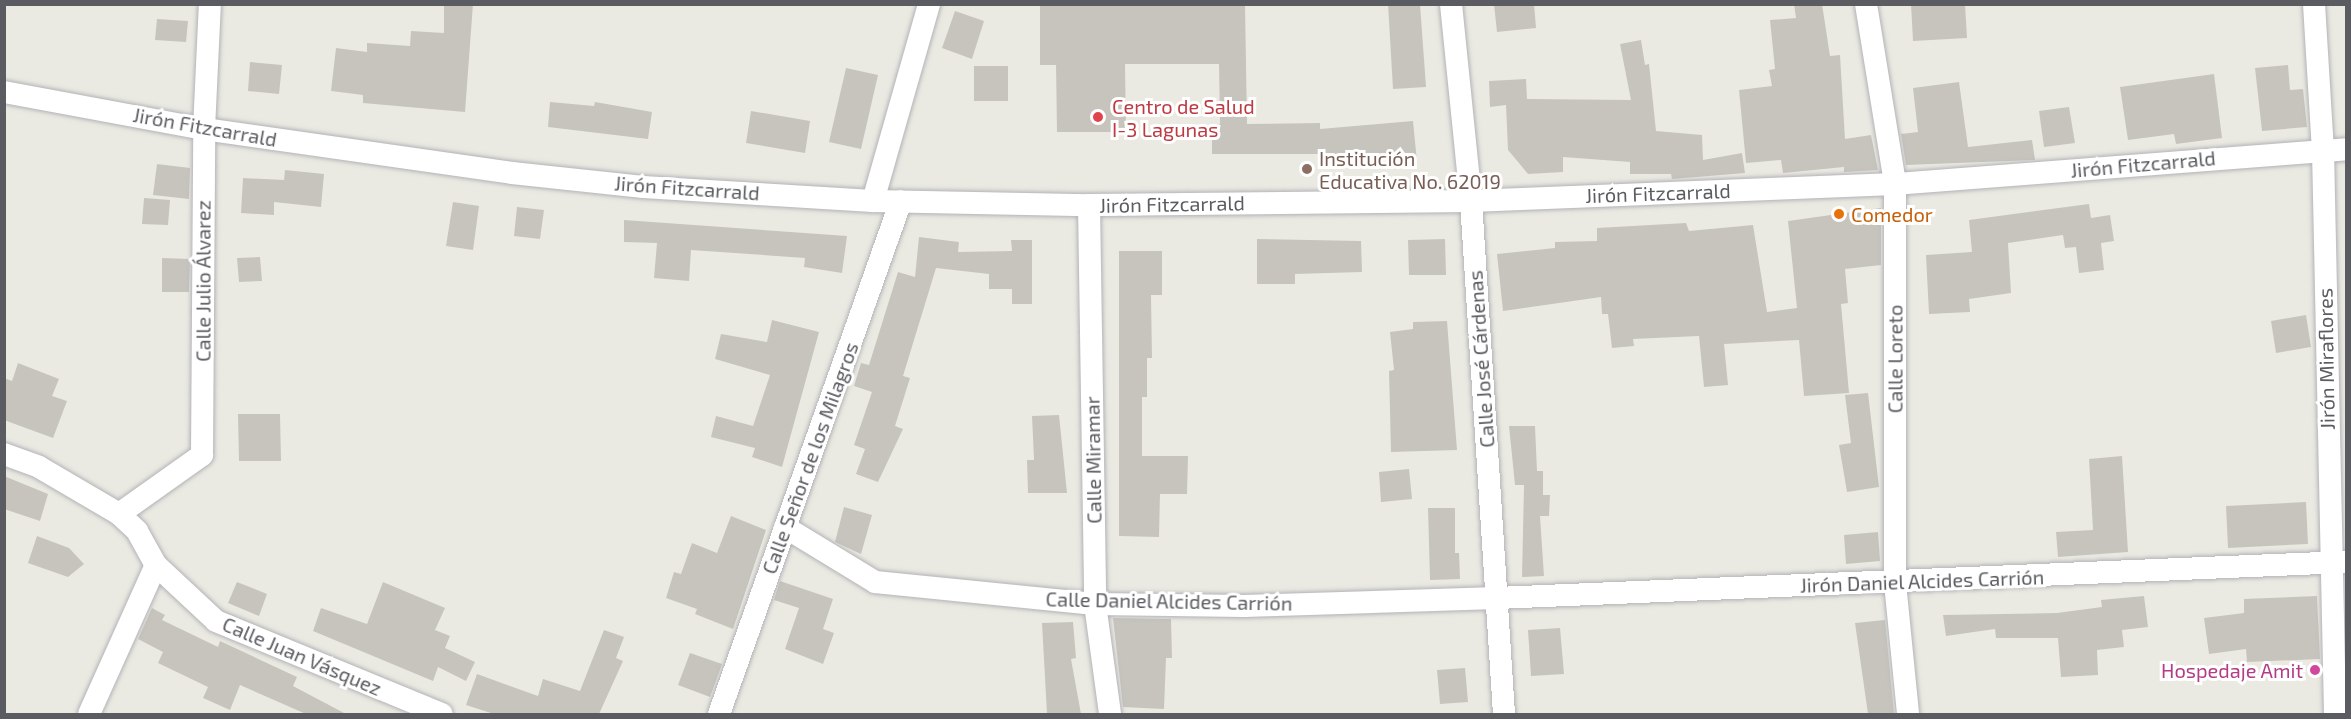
<!DOCTYPE html>
<meta charset="utf-8">
<style>
body{margin:0}
#map{position:relative;width:2351px;height:719px;overflow:hidden;background:#ebeae2;font-family:"Exo 2",sans-serif}
div>[style]{position:absolute}
[style*='--x']{left:calc(var(--x)*1px);top:calc(var(--y)*1px);width:calc(var(--w)*1px);rotate:calc(var(--a)*1deg)}
.building>*{inset:0;background:#c7c4be}
.roads{filter:drop-shadow(0 0 2px #b2b3b8) drop-shadow(0 0 2px #b2b3b8)}
.minor>*{height:22px;margin:-11px;padding:0 11px;transform-origin:11px;border-radius:11px;background:#fff}
.dots>*{width:16px;height:16px;translate:-50% -50%;box-sizing:border-box;border:3px solid #fff;border-radius:50%}
span{translate:-50% -50%;white-space:nowrap;text-align:center;line-height:1.15;-webkit-text-stroke:6px #fff;paint-order:stroke}
.health-label{font-size:20px;color:#be3a42}
.left{translate:0 -50%;text-align:left}
.street-label{font-size:20px;color:#5a5c61}
.education-label{font-size:20px;color:#785e54}
.food-label{font-size:20px;color:#c56008}
.hotel-label{font-size:20px;color:#b23c85}
.right{translate:-100% -50%;text-align:right}
.frame{position:absolute;inset:0;border:6px solid #5a5c61;pointer-events:none}
</style>
<div id="map">
<div class="building">
<div style="clip-path:polygon(444px 4px,473px 4px,465px 112px,363px 103px,363px 95px,331px 91px,336px 48px,367px 52px,367px 43px,410px 46px,411px 31px,444px 33px)"></div>
<div style="clip-path:polygon(1040px 4px,1245px 4px,1247px 124px,1320px 123px,1320px 129px,1413px 121px,1417px 162px,1394px 164px,1393px 154px,1212px 154px,1212px 124px,1220px 124px,1219px 64px,1125px 64px,1126px 132px,1057px 132px,1056px 65px,1040px 65px)"></div>
<div style="clip-path:polygon(1388px 4px,1420px 4px,1426px 87px,1393px 89px)"></div>
<div style="clip-path:polygon(1494px 4px,1534px 4px,1536px 28px,1497px 32px)"></div>
<div style="clip-path:polygon(1794px 4px,1822px 4px,1830px 56px,1840px 55px,1845px 139px,1871px 135px,1878px 170px,1844px 172px,1844px 167px,1783px 173px,1781px 160px,1746px 163px,1739px 90px,1772px 86px,1769px 70px,1775px 69px,1770px 20px,1796px 18px)"></div>
<div style="clip-path:polygon(1911px 4px,1965px 4px,1967px 38px,1913px 41px)"></div>
<div style="clip-path:polygon(955px 11px,984px 21px,972px 59px,942px 48px)"></div>
<div style="clip-path:polygon(157px 19px,188px 21px,186px 42px,155px 40px)"></div>
<div style="clip-path:polygon(1641px 40px,1645px 65px,1649px 64px,1656px 131px,1702px 135px,1703px 160px,1742px 153px,1745px 173px,1672px 179px,1671px 174px,1630px 174px,1630px 162px,1563px 157px,1563px 172px,1528px 174px,1508px 150px,1506px 105px,1490px 107px,1489px 81px,1526px 79px,1527px 99px,1631px 100px,1620px 44px)"></div>
<div style="clip-path:polygon(250px 62px,282px 65px,279px 94px,248px 91px)"></div>
<div style="clip-path:polygon(2288px 65px,2290px 90px,2303px 89px,2307px 127px,2262px 131px,2255px 68px)"></div>
<div style="clip-path:polygon(974px 66px,1008px 66px,1008px 101px,974px 101px)"></div>
<div style="clip-path:polygon(846px 68px,878px 75px,861px 149px,829px 142px)"></div>
<div style="clip-path:polygon(2214px 74px,2222px 138px,2176px 144px,2174px 134px,2128px 140px,2120px 87px)"></div>
<div style="clip-path:polygon(1959px 82px,1968px 147px,2032px 140px,2035px 160px,1906px 165px,1901px 134px,1918px 132px,1913px 88px)"></div>
<div style="clip-path:polygon(550px 102px,594px 106px,595px 102px,652px 112px,648px 139px,548px 127px)"></div>
<div style="clip-path:polygon(2069px 107px,2075px 143px,2044px 147px,2039px 111px)"></div>
<div style="clip-path:polygon(751px 111px,810px 121px,805px 153px,746px 143px)"></div>
<div style="clip-path:polygon(157px 164px,190px 168px,189px 199px,153px 195px)"></div>
<div style="clip-path:polygon(285px 170px,324px 174px,321px 207px,274px 202px,274px 215px,241px 213px,243px 178px,284px 180px)"></div>
<div style="clip-path:polygon(144px 198px,170px 200px,168px 225px,142px 224px)"></div>
<div style="clip-path:polygon(453px 202px,479px 206px,473px 250px,446px 246px)"></div>
<div style="clip-path:polygon(2089px 204px,2091px 218px,2110px 215px,2114px 241px,2101px 243px,2104px 270px,2079px 273px,2076px 247px,2065px 248px,2063px 235px,2008px 243px,2011px 293px,1969px 299px,1970px 312px,1929px 314px,1926px 255px,1972px 252px,1969px 220px)"></div>
<div style="clip-path:polygon(517px 207px,544px 210px,540px 239px,514px 236px)"></div>
<div style="clip-path:polygon(1881px 208px,1881px 265px,1845px 269px,1848px 303px,1841px 304px,1849px 393px,1804px 396px,1799px 340px,1724px 344px,1728px 385px,1704px 387px,1699px 336px,1633px 339px,1634px 346px,1612px 348px,1608px 314px,1602px 314px,1601px 297px,1503px 311px,1497px 254px,1555px 248px,1555px 242px,1597px 241px,1597px 228px,1686px 223px,1689px 231px,1753px 225px,1767px 312px,1797px 308px,1788px 221px)"></div>
<div style="clip-path:polygon(624px 220px,847px 236px,842px 273px,804px 267px,805px 258px,691px 250px,689px 281px,654px 278px,657px 243px,624px 242px)"></div>
<div style="clip-path:polygon(919px 237px,959px 242px,958px 252px,1012px 251px,1011px 240px,1032px 240px,1032px 304px,1012px 304px,1012px 289px,989px 289px,989px 274px,936px 268px,903px 376px,910px 378px,895px 426px,903px 429px,878px 482px,856px 474px,865px 449px,854px 445px,872px 392px,854px 386px,861px 363px,869px 365px,898px 272px,915px 277px)"></div>
<div style="clip-path:polygon(1257px 239px,1361px 241px,1362px 272px,1295px 274px,1295px 284px,1257px 284px)"></div>
<div style="clip-path:polygon(1445px 239px,1446px 275px,1409px 275px,1408px 240px)"></div>
<div style="clip-path:polygon(1119px 251px,1162px 251px,1162px 295px,1151px 295px,1152px 358px,1147px 358px,1147px 397px,1142px 397px,1142px 456px,1188px 456px,1187px 494px,1160px 494px,1159px 537px,1119px 536px)"></div>
<div style="clip-path:polygon(260px 257px,262px 281px,239px 282px,237px 258px)"></div>
<div style="clip-path:polygon(162px 258px,190px 259px,189px 292px,162px 292px)"></div>
<div style="clip-path:polygon(2306px 315px,2311px 347px,2276px 353px,2271px 321px)"></div>
<div style="clip-path:polygon(772px 320px,819px 332px,782px 467px,752px 457px,755px 448px,711px 437px,716px 416px,753px 426px,770px 375px,715px 359px,721px 334px,767px 342px)"></div>
<div style="clip-path:polygon(1447px 321px,1457px 450px,1391px 452px,1389px 371px,1394px 370px,1390px 332px,1413px 329px,1413px 322px)"></div>
<div style="clip-path:polygon(18px 363px,59px 379px,52px 396px,67px 401px,53px 438px,4px 420px,4px 378px,12px 381px)"></div>
<div style="clip-path:polygon(1868px 393px,1879px 487px,1847px 492px,1839px 445px,1851px 443px,1845px 395px)"></div>
<div style="clip-path:polygon(238px 414px,280px 414px,281px 461px,239px 461px)"></div>
<div style="clip-path:polygon(1059px 415px,1067px 493px,1028px 493px,1027px 460px,1034px 460px,1032px 416px)"></div>
<div style="clip-path:polygon(1509px 426px,1535px 426px,1537px 471px,1543px 471px,1543px 495px,1550px 495px,1549px 516px,1540px 516px,1544px 576px,1522px 577px,1524px 485px,1515px 485px)"></div>
<div style="clip-path:polygon(2122px 456px,2128px 552px,2058px 557px,2056px 532px,2093px 530px,2089px 459px)"></div>
<div style="clip-path:polygon(1409px 469px,1412px 499px,1381px 502px,1379px 472px)"></div>
<div style="clip-path:polygon(4px 476px,48px 494px,40px 521px,4px 509px)"></div>
<div style="clip-path:polygon(2306px 502px,2308px 544px,2228px 548px,2226px 506px)"></div>
<div style="clip-path:polygon(844px 507px,872px 515px,861px 554px,835px 542px)"></div>
<div style="clip-path:polygon(1428px 508px,1455px 508px,1455px 553px,1459px 553px,1460px 579px,1430px 580px)"></div>
<div style="clip-path:polygon(731px 516px,766px 530px,733px 629px,695px 614px,697px 609px,666px 598px,674px 572px,681px 574px,692px 543px,717px 553px)"></div>
<div style="clip-path:polygon(1878px 532px,1880px 561px,1846px 564px,1844px 535px)"></div>
<div style="clip-path:polygon(37px 536px,69px 548px,84px 564px,68px 577px,28px 563px)"></div>
<div style="clip-path:polygon(780px 581px,833px 599px,823px 629px,834px 633px,823px 664px,785px 649px,799px 608px,774px 600px)"></div>
<div style="clip-path:polygon(237px 582px,267px 594px,259px 616px,228px 603px)"></div>
<div style="clip-path:polygon(383px 582px,445px 608px,435px 630px,450px 636px,445px 648px,475px 662px,466px 681px,438px 667px,433px 681px,313px 631px,321px 608px,367px 624px)"></div>
<div style="clip-path:polygon(2144px 596px,2148px 627px,2122px 630px,2124px 647px,2097px 650px,2098px 675px,2061px 677px,2058px 638px,1996px 638px,1995px 629px,1946px 636px,1943px 615px,2057px 613px,2102px 607px,2101px 600px)"></div>
<div style="clip-path:polygon(2317px 596px,2320px 659px,2247px 662px,2246px 649px,2209px 654px,2204px 618px,2244px 613px,2244px 599px)"></div>
<div style="clip-path:polygon(152px 608px,165px 615px,162px 620px,218px 647px,220px 641px,297px 677px,293px 686px,346px 714px,306px 714px,240px 685px,230px 710px,203px 698px,208px 687px,158px 663px,163px 652px,138px 639px)"></div>
<div style="clip-path:polygon(1113px 618px,1171px 619px,1172px 658px,1166px 658px,1164px 709px,1123px 707px)"></div>
<div style="clip-path:polygon(1885px 620px,1894px 714px,1868px 714px,1855px 623px)"></div>
<div style="clip-path:polygon(1073px 622px,1076px 658px,1071px 659px,1081px 714px,1047px 714px,1042px 623px)"></div>
<div style="clip-path:polygon(1560px 628px,1564px 674px,1531px 676px,1528px 630px)"></div>
<div style="clip-path:polygon(604px 630px,624px 637px,616px 658px,623px 661px,599px 714px,494px 714px,466px 705px,477px 674px,538px 696px,543px 679px,580px 691px)"></div>
<div style="clip-path:polygon(690px 653px,722px 664px,710px 697px,678px 685px)"></div>
<div style="clip-path:polygon(1465px 668px,1468px 702px,1440px 704px,1437px 670px)"></div>
</div>
<div class="roads">
<div class="minor">
<div style="--x:1451;--y:4;--w:198;--a:84.2"></div>
<div style="--x:1471;--y:201;--w:514;--a:86.32"></div>
<div style="--x:1866;--y:4;--w:182;--a:80.8"></div>
<div style="--x:1895;--y:184;--w:399;--a:90"></div>
<div style="--x:1895;--y:583;--w:132;--a:84.3"></div>
<div style="--x:2314;--y:4;--w:146;--a:86.5"></div>
<div style="--x:2323;--y:150;--w:564;--a:88.78"></div>
<div style="--x:4;--y:92;--w:203;--a:10.5"></div>
<div style="--x:204;--y:129;--w:311;--a:8.1"></div>
<div style="--x:512;--y:173;--w:132;--a:6.1"></div>
<div style="--x:643;--y:187;--w:230;--a:3.5"></div>
<div style="--x:873;--y:201;--w:216;--a:1.1"></div>
<div style="--x:1089;--y:205;--w:382;--a:-0.6"></div>
<div style="--x:1471;--y:201;--w:424;--a:-2.3"></div>
<div style="--x:1895;--y:184;--w:452;--a:-4.4"></div>
<div style="--x:873;--y:201;--w:205;--a:-74.1"></div>
<div style="--x:1089;--y:205;--w:399;--a:89.1"></div>
<div style="--x:1095;--y:604;--w:111;--a:82.2"></div>
<div style="--x:4;--y:454;--w:37;--a:20"></div>
<div style="--x:39;--y:467;--w:93;--a:30.4"></div>
<div style="--x:119;--y:514;--w:25;--a:43"></div>
<div style="--x:137;--y:531;--w:39;--a:61"></div>
<div style="--x:156;--y:565;--w:82;--a:43"></div>
<div style="--x:216;--y:621;--w:244;--a:22.4"></div>
<div style="--x:119;--y:514;--w:102;--a:-35.4"></div>
<div style="--x:202;--y:455;--w:326;--a:-89.6"></div>
<div style="--x:204;--y:129;--w:125;--a:-87.3"></div>
<div style="--x:785;--y:527;--w:105;--a:31.4"></div>
<div style="--x:875;--y:582;--w:221;--a:5.7"></div>
<div style="--x:1095;--y:604;--w:149;--a:0.8"></div>
<div style="--x:1244;--y:606;--w:253;--a:-1.8"></div>
<div style="--x:1497;--y:598;--w:850;--a:-2.43"></div>
<div style="--x:89;--y:714;--w:163;--a:-65.8"></div>
<div style="--x:719;--y:714;--w:544;--a:-70.47"></div>
</div>
</div>
<div class="dots">
<div style="left:1098px;top:117px;background:#e0444e"></div>
<div style="left:1307px;top:169px;background:#8d6e63"></div>
<div style="left:1839px;top:214px;background:#e8710a"></div>
<div style="left:2315px;top:670px;background:#d1479c"></div>
</div>
<div class="health-label">
<span class="left" style="left:1112px;top:118px">Centro de Salud<br>I-3 Lagunas</span>
</div>
<div class="street-label">
<span style="left:205px;top:127px;rotate:10deg">Jirón Fitzcarrald</span>
<span style="left:2143px;top:164px;rotate:-5deg">Jirón Fitzcarrald</span>
<span style="left:687px;top:188px;rotate:4deg">Jirón Fitzcarrald</span>
<span style="left:1658px;top:193px;rotate:-2deg">Jirón Fitzcarrald</span>
<span style="left:1172px;top:204px;rotate:-1deg">Jirón Fitzcarrald</span>
<span style="left:203px;top:281px;rotate:-90deg">Calle Julio Álvarez</span>
<span style="left:1481px;top:359px;rotate:-94deg">Calle José Cárdenas</span>
<span style="left:1895px;top:359px;rotate:-90deg">Calle Loreto</span>
<span style="left:2326px;top:359px;rotate:-91deg">Jirón Miraflores</span>
<span style="left:810px;top:458px;rotate:-70deg">Calle Señor de los Milagros</span>
<span style="left:1093px;top:460px;rotate:-91deg">Calle Miramar</span>
<span style="left:1922px;top:581px;rotate:-2deg">Jirón Daniel Alcides Carrión</span>
<span style="left:1169px;top:601px;rotate:1deg">Calle Daniel Alcides Carrión</span>
<span style="left:302px;top:656px;rotate:23deg">Calle Juan Vásquez</span>
</div>
<div class="education-label">
<span class="left" style="left:1319px;top:170px">Institución<br>Educativa No. 62019</span>
</div>
<div class="food-label">
<span class="left" style="left:1851px;top:214px">Comedor</span>
</div>
<div class="hotel-label">
<span class="right" style="left:2303px;top:670px">Hospedaje Amit</span>
</div>
<div class="frame"></div>
</div>
